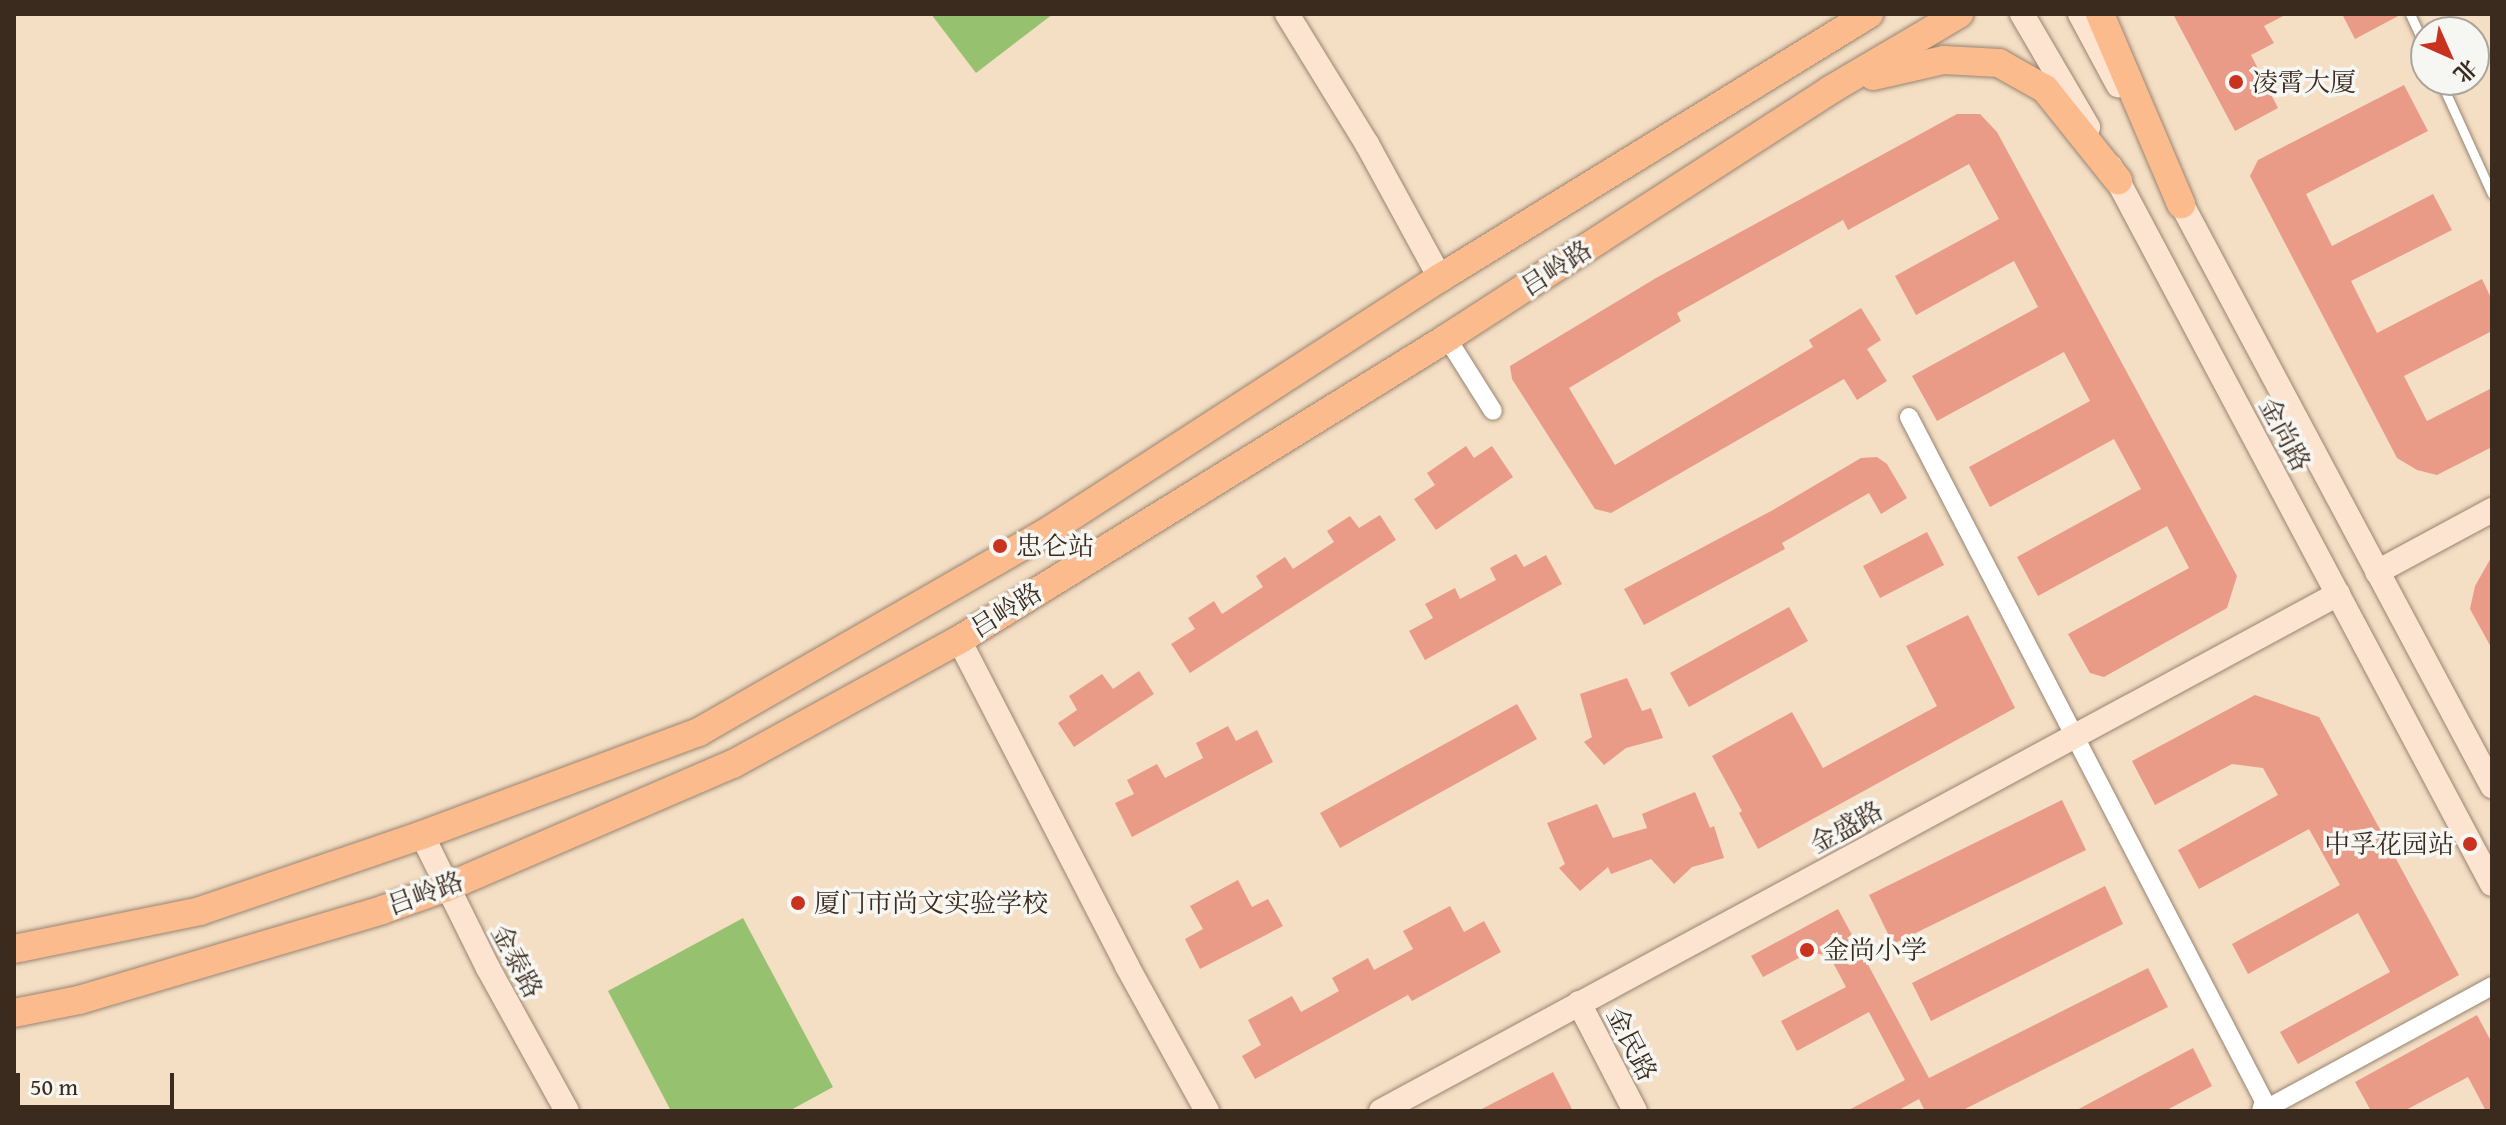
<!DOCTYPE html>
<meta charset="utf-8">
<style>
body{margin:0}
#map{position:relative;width:2506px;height:1125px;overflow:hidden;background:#f4dec4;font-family:"Gentium Book Plus","Noto Serif SC",serif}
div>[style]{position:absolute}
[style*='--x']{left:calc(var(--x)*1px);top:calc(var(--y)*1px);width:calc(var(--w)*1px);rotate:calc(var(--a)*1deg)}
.green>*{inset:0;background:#96c26f}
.building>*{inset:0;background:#e99b87}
.roads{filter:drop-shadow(0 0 2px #988471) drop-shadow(0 0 2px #988471)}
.lane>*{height:9px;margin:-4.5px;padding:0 4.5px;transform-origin:4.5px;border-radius:4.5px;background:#fff}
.street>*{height:18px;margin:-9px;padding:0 9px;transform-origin:9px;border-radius:9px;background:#fff}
.secondary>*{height:24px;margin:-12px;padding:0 12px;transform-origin:12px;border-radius:12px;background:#fde4d1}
.primary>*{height:28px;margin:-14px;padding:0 14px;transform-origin:14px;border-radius:14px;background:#fbbb8d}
.dots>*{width:22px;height:22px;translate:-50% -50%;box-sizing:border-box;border:4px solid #f6f6f2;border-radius:50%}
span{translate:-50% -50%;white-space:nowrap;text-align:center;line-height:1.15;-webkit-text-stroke:7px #f6f6f2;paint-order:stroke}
.poi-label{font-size:26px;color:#3b2a1e}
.left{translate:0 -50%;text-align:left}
.right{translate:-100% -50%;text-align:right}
.street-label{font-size:26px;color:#3b2a1e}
.frame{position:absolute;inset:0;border:16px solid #3b2a1e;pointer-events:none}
.north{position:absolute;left:2410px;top:16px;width:80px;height:80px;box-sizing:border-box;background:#f6f6f2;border:2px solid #aba49d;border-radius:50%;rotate:135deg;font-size:22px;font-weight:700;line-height:32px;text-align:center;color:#3b2a1e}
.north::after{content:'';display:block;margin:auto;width:28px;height:36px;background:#c8321e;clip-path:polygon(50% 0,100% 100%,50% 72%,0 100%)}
.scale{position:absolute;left:16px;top:1073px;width:158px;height:36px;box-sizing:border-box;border:4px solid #3b2a1e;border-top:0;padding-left:10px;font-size:24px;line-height:28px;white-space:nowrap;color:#3b2a1e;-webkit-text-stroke:6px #f6f6f2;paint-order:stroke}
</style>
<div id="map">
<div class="green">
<div style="clip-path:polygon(931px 14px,1053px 14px,976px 73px)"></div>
<div style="clip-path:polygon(743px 918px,833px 1087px,789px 1111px,671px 1111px,608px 991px)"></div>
</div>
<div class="building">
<div style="clip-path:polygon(2173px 14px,2287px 14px,2264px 26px,2274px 43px,2251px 55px,2278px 108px,2235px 131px)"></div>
<div style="clip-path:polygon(2342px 14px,2402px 14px,2355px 39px)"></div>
<div style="clip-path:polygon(2404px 85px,2428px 131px,2306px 194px,2332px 246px,2433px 194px,2452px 230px,2351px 281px,2377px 333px,2482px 279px,2492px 300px,2492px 331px,2404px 376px,2427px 421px,2492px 388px,2492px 447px,2437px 475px,2417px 470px,2397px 458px,2250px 176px,2258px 160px)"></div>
<div style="clip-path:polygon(1957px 114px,1980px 114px,1997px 132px,2237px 576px,2227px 608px,2104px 677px,2090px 673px,2068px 634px,2189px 568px,2167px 526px,2038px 596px,2017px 557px,2141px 489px,2114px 439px,1990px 507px,1969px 467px,2090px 401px,2064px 352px,1937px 421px,1912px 376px,2038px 307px,2014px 261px,1916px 315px,1895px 276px,1999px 219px,1969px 164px,1848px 230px,1843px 220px,1677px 313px,1681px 321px,1569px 388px,1615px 465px,1813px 347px,1809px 340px,1861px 308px,1881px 340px,1867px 349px,1887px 381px,1857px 400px,1844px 379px,1611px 513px,1595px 509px,1512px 379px,1510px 366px,1656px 278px)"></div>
<div style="clip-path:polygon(1466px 446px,1474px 458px,1492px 446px,1513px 477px,1436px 530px,1414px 499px,1435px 485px,1427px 473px)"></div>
<div style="clip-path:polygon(1877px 457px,1887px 464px,1907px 498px,1881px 514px,1869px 493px,1782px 543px,1785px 549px,1644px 625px,1624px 589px,1773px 510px,1861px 458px)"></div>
<div style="clip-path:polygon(1380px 515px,1396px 540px,1190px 673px,1171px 644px,1195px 629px,1188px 618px,1214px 601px,1222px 614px,1263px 587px,1256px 576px,1285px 557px,1293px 569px,1334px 542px,1327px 531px,1350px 516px,1359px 528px)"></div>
<div style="clip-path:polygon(1927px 532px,1944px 565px,1880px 598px,1863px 566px)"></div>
<div style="clip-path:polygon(1516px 554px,1524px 567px,1546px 555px,1562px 584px,1425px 660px,1409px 631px,1433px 618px,1425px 604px,1455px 588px,1460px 599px,1496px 580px,1490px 568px)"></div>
<div style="clip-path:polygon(2492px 556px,2492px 649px,2470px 609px,2475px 586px)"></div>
<div style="clip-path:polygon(1789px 607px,1808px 641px,1689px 707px,1670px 673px)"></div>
<div style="clip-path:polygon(1968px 615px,2015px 708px,1758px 849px,1739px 813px,1742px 811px,1712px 756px,1792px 712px,1823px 768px,1937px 706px,1906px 646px)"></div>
<div style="clip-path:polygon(1139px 671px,1154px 694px,1074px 747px,1058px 723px,1077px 710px,1069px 696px,1102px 674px,1113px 689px)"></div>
<div style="clip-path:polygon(1627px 678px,1642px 711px,1651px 708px,1663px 738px,1626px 748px,1604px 765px,1584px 742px,1592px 737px,1580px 694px)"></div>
<div style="clip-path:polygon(2255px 695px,2319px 717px,2459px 975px,2298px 1064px,2280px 1032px,2390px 972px,2358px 913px,2248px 974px,2232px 944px,2340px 885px,2309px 829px,2199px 889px,2178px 850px,2278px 795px,2263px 768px,2232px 764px,2155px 805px,2132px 761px)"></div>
<div style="clip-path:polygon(1517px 704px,1537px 739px,1340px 848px,1320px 813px)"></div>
<div style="clip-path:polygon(1228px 726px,1236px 741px,1257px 730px,1273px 762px,1132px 837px,1115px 803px,1134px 794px,1127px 780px,1157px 764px,1165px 778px,1203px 758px,1196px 743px)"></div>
<div style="clip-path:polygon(1695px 792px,1710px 828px,1714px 826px,1724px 858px,1692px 867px,1674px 884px,1651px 859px,1611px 874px,1608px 867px,1580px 891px,1559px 868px,1565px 864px,1547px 823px,1597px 804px,1613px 838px,1647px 828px,1642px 814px)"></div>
<div style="clip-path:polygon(2062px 800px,2086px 850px,1893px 944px,1869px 895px)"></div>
<div style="clip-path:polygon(1238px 880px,1252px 907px,1268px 899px,1283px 926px,1200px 969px,1185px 939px,1203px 929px,1190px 906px)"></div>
<div style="clip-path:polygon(2105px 886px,2123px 924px,1931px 1021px,1912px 983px)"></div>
<div style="clip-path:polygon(1450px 906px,1464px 932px,1484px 921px,1501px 952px,1412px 1001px,1408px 995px,1255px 1079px,1242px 1056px,1261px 1045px,1248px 1020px,1292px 996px,1301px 1012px,1339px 991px,1332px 978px,1368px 958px,1374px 970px,1413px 949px,1403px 931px)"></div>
<div style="clip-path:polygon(1838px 909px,1929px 1078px,2148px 968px,2168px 1007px,1961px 1111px,1925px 1111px,1919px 1099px,1897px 1111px,1847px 1111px,1905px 1080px,1869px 1012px,1797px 1051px,1781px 1021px,1846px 987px,1829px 955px,1808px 953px,1763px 977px,1751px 956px)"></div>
<div style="clip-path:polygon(2477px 1015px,2492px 1043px,2492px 1111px,2486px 1111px,2468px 1077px,2404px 1111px,2371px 1111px,2355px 1082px)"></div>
<div style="clip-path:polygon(2193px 1048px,2212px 1086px,2165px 1111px,2075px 1111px)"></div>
<div style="clip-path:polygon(1553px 1072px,1573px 1111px,1478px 1111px)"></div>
</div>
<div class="roads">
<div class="lane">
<div style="--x:2410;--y:14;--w:38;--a:65"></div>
<div style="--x:2440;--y:80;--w:125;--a:65.5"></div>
</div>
<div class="street">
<div style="--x:1447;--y:338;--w:86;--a:57.8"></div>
<div style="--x:1909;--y:417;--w:771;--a:62.57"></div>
<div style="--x:2264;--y:1101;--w:10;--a:107"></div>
<div style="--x:2262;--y:1111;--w:262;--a:-28.5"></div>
</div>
<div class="secondary">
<div style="--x:1287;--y:14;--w:153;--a:58.4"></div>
<div style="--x:1367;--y:144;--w:153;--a:61.4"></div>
<div style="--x:2022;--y:14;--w:131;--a:59.7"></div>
<div style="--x:2080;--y:14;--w:81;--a:61.8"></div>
<div style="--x:2110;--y:166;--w:813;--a:61.99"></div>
<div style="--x:2173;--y:188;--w:678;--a:61.92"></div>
<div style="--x:2377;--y:572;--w:131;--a:-28.3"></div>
<div style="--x:959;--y:640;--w:367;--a:62.7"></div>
<div style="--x:1127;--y:966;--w:166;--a:61.1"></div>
<div style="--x:422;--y:835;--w:148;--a:63.6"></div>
<div style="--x:488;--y:968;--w:163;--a:61.1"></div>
<div style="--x:1579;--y:1003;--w:122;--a:62.6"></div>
<div style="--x:1381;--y:1111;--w:1088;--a:-28.38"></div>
</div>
<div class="primary">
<div style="--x:2100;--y:14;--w:207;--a:66.9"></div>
<div style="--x:1873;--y:76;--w:73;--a:-12.7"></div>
<div style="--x:1944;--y:60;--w:55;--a:3.1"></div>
<div style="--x:1999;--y:63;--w:53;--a:29.5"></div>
<div style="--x:2045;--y:89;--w:117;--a:51.3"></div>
<div style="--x:14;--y:949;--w:190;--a:-11.5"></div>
<div style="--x:200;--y:911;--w:235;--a:-18.9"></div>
<div style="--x:422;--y:835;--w:296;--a:-20.4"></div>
<div style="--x:699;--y:732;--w:398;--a:-29.9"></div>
<div style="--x:1044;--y:534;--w:472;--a:-32.9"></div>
<div style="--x:1440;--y:278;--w:504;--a:-31.61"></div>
<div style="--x:14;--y:1013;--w:66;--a:-11.3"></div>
<div style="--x:79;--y:1000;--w:316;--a:-16.5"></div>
<div style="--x:382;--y:910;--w:69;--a:-19.5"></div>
<div style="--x:447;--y:887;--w:311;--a:-23.3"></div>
<div style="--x:733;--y:764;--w:258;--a:-28.8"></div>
<div style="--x:959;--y:640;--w:574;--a:-31.75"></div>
<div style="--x:1447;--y:338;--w:456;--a:-32.9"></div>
<div style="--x:1830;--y:90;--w:150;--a:-30.5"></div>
</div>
</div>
<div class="dots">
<div style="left:2236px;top:82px;background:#c8321e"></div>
<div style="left:1000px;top:546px;background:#c8321e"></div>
<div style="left:2470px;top:844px;background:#c8321e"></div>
<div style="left:798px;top:903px;background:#c8321e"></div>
<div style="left:1807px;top:950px;background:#c8321e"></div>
</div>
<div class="poi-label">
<span class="left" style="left:2252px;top:82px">凌霄大厦</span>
<span class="left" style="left:1016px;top:546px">忠仑站</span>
<span class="right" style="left:2454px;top:844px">中孚花园站</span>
<span class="left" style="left:814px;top:903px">厦门市尚文实验学校</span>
<span class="left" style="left:1823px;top:950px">金尚小学</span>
</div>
<div class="street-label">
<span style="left:1556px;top:268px;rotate:-33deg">吕岭路</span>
<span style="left:2285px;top:434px;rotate:62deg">金尚路</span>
<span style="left:1006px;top:610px;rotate:-32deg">吕岭路</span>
<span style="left:1846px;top:827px;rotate:-29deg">金盛路</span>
<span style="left:425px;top:893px;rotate:-20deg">吕岭路</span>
<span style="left:517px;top:961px;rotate:62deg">金泰路</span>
<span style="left:1632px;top:1044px;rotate:63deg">金民路</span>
</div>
<div class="frame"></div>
<div class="north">北</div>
<div class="scale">50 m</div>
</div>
